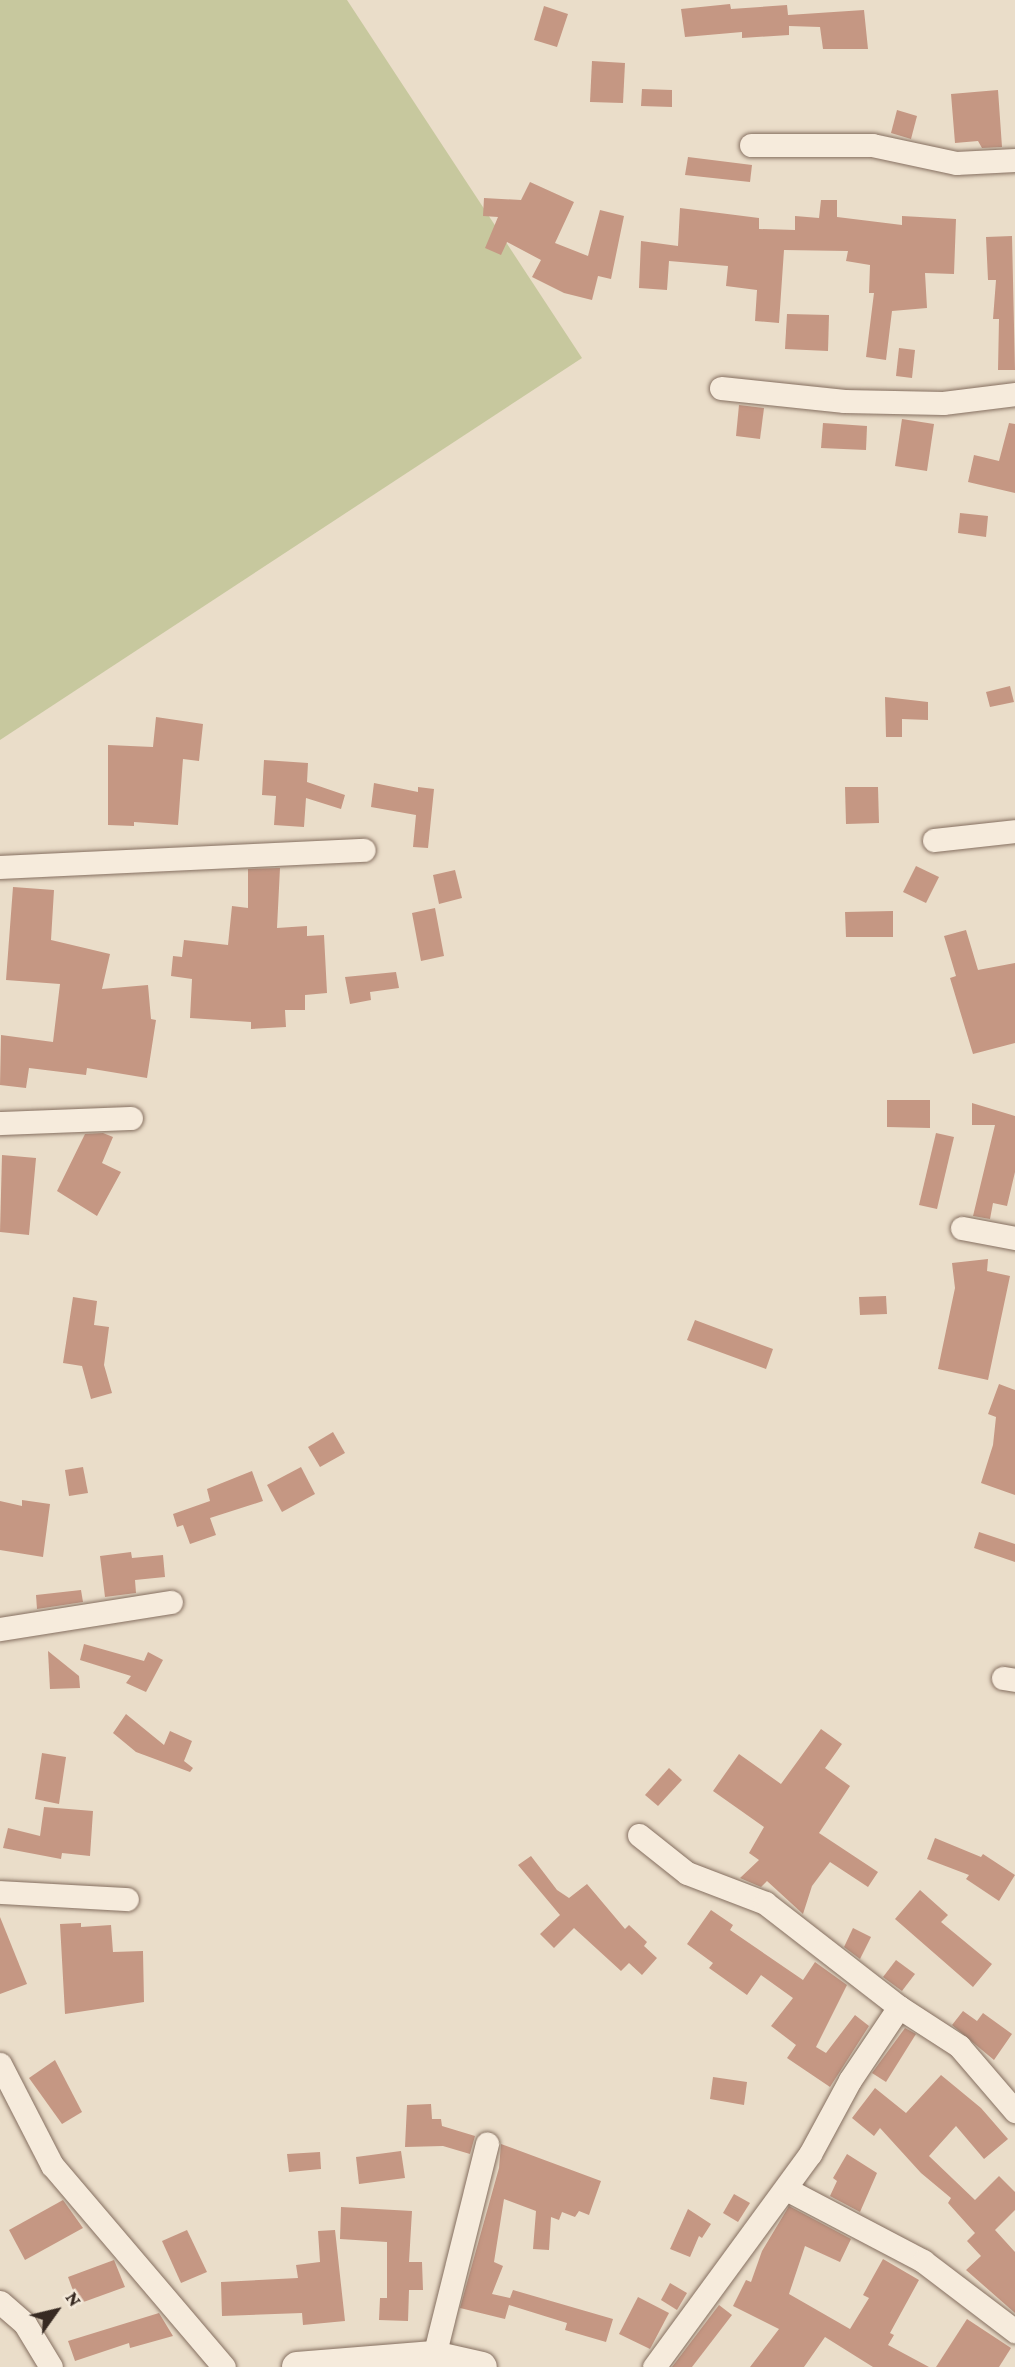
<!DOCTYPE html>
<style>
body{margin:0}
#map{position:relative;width:1015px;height:2367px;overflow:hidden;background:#eaddc9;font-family:"Crimson Pro",serif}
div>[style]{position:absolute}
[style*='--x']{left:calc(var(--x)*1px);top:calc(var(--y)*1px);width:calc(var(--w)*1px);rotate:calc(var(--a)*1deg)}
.green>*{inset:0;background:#c7c89e}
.building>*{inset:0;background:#c59783}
.roads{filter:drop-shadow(0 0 2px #856f60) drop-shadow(0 0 2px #856f60)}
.minor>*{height:23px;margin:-11.5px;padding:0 11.5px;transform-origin:11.5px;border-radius:11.5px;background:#f6ebdc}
.tertiary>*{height:30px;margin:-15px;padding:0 15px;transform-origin:15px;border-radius:15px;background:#f6ebdc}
span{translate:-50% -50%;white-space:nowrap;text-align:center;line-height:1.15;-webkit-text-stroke:7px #f3e8d8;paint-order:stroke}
.north{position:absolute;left:21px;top:2276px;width:70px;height:70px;-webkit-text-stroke:5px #f3e8d8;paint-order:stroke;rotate:56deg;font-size:19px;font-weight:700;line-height:28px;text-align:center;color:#372a22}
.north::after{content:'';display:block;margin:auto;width:24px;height:32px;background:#372a22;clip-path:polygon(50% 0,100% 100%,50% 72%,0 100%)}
</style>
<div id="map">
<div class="green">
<div style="clip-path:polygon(0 0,347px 0,582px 358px,0 740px)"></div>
</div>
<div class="building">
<div style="clip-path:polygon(730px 4px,731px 9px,787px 5px,788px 15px,864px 10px,868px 49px,823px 49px,820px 27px,789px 26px,789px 35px,742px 38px,742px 32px,685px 37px,681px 9px)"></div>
<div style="clip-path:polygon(544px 6px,568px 14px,557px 47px,534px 40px)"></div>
<div style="clip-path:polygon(592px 61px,625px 63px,623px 103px,590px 102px)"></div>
<div style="clip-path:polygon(642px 89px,672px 90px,672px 107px,641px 106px)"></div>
<div style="clip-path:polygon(998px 90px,1002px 147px,982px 148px,978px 141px,955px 143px,951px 94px)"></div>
<div style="clip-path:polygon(897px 110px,917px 116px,911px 139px,891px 133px)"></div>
<div style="clip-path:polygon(688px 157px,752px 165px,750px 182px,685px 175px)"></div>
<div style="clip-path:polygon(530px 182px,574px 202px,555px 243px,588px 256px,600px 210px,624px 216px,611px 279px,598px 276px,592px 300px,564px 293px,532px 277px,541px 260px,507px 242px,501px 255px,485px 248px,498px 217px,483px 216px,484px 198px,521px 200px)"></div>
<div style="clip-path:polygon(821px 200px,837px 200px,837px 217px,902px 225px,902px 216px,956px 219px,954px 274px,925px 273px,927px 308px,892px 311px,886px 360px,866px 357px,874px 293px,869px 293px,870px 265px,846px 261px,848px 251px,784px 250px,779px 323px,755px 321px,757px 290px,726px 286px,728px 266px,669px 261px,667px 290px,639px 288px,641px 241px,678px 246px,680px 208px,759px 218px,759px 229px,795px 230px,795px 216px,819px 218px)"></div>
<div style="clip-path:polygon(1012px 236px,1015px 370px,998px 370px,999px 319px,993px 319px,996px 280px,988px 280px,986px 237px)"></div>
<div style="clip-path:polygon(787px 314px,829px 315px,828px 351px,785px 349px)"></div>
<div style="clip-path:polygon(899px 348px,915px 350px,912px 378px,896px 376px)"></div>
<div style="clip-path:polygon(739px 405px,764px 408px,760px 439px,736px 436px)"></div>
<div style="clip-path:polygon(902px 419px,934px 424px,927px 471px,895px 466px)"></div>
<div style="clip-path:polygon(823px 423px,867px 426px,866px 450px,821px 448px)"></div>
<div style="clip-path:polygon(1009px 423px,1015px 424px,1015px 493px,968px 482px,974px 455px,999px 461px)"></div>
<div style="clip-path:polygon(960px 513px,988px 516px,986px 537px,958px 533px)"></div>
<div style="clip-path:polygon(1010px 686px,1014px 702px,990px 707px,986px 692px)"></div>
<div style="clip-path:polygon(885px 697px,928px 702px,928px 720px,902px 719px,902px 737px,886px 737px)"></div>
<div style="clip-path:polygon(156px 717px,203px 724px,199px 761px,183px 759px,178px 825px,134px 822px,134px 826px,108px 825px,108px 745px,153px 747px)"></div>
<div style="clip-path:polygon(264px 760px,308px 763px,307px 782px,345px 795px,341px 809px,306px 798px,304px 827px,274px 825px,276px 796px,262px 795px)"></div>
<div style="clip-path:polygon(374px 783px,418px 792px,418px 787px,434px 789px,428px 848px,413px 847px,416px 815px,371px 807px)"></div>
<div style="clip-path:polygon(845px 787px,878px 787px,879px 823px,846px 824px)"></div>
<div style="clip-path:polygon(916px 866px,939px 877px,926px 903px,903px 892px)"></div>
<div style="clip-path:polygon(280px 868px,277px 928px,307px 926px,307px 936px,324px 935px,327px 993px,305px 995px,305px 1010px,285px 1010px,286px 1027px,251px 1029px,251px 1022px,190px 1018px,192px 979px,171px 976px,173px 956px,182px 957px,184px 940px,228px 945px,232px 906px,248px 908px,248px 869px)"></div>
<div style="clip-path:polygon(455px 870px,462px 898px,439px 904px,433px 875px)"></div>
<div style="clip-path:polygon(13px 887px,54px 890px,51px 940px,110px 954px,102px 989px,148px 985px,151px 1019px,156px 1020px,147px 1078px,87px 1068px,86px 1075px,29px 1068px,26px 1088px,0 1085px,1px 1035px,53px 1042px,60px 984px,6px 980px)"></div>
<div style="clip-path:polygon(435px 908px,444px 956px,421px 961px,412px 913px)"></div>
<div style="clip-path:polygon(893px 911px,893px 937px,846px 937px,845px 912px)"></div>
<div style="clip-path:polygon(966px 930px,978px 970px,1015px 963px,1015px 1043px,973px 1054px,950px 978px,956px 976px,944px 936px)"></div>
<div style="clip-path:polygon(396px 972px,399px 988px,370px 992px,371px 1000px,350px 1004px,345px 977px)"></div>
<div style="clip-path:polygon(887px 1100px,930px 1100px,930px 1128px,887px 1127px)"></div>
<div style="clip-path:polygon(972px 1103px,1015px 1116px,1015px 1172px,1007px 1206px,993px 1203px,990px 1219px,973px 1216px,995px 1125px,972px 1125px)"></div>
<div style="clip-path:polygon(103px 1133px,113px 1137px,102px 1163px,121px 1172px,97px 1216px,57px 1191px,85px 1134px)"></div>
<div style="clip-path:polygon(936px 1133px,954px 1137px,937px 1209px,919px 1205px)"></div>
<div style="clip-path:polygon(2px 1155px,36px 1158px,29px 1235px,0 1232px)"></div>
<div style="clip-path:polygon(988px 1259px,987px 1271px,1010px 1276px,988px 1380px,938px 1369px,955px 1288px,952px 1263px)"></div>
<div style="clip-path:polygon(886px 1296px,887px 1314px,860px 1315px,859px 1297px)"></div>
<div style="clip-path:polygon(73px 1297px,97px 1301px,94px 1325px,109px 1327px,104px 1365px,112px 1393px,91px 1399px,82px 1366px,63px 1363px)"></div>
<div style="clip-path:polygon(695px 1320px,773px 1349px,766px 1369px,687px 1340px)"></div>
<div style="clip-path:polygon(999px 1384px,1015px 1390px,1015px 1495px,981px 1483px,993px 1445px,996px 1417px,988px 1414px)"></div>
<div style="clip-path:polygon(333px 1432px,345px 1453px,320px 1467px,308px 1447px)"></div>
<div style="clip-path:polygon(83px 1467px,88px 1493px,69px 1496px,65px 1470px)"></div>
<div style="clip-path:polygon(301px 1467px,315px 1494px,282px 1512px,267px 1485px)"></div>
<div style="clip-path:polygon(252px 1471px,263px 1501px,210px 1518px,216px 1535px,190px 1544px,183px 1525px,177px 1527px,173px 1514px,210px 1501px,207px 1489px)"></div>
<div style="clip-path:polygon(22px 1500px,50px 1504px,43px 1557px,0 1550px,0 1501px,22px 1506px)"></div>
<div style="clip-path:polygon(979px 1532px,1015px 1544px,1015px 1562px,974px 1548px)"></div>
<div style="clip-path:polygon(131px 1552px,132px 1558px,163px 1555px,165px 1577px,135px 1580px,136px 1593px,105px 1597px,100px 1556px)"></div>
<div style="clip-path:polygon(81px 1590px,83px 1602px,37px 1609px,36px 1595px)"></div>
<div style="clip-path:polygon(84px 1644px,144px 1661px,148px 1652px,163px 1660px,146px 1692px,126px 1683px,131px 1676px,80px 1660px)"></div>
<div style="clip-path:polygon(48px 1651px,79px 1676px,80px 1688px,50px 1689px)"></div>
<div style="clip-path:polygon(126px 1714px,164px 1745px,170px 1731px,192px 1741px,184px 1761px,193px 1768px,190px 1772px,136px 1752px,113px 1733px)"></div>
<div style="clip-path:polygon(821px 1729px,842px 1744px,825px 1768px,850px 1786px,819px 1833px,878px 1872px,868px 1887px,830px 1862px,812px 1886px,803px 1914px,767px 1881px,761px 1887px,740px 1878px,759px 1860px,749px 1853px,764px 1827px,713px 1791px,739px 1754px,781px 1784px)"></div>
<div style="clip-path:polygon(42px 1753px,66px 1757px,59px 1804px,35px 1799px)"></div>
<div style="clip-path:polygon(669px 1768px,682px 1780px,658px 1806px,645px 1795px)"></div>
<div style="clip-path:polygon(44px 1807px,93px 1811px,90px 1856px,62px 1853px,61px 1859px,3px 1848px,8px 1828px,40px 1836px)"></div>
<div style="clip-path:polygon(935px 1838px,981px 1857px,983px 1854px,1015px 1875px,999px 1901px,966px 1879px,969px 1875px,927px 1859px)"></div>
<div style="clip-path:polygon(531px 1856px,557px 1890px,569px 1898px,587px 1884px,625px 1929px,629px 1925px,647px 1942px,644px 1946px,657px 1958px,642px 1975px,629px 1963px,621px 1971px,574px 1928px,554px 1948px,540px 1934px,560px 1915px,518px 1865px)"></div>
<div style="clip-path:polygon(920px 1890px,948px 1915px,941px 1922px,992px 1964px,973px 1987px,895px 1919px)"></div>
<div style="clip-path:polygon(711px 1910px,733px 1925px,730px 1930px,803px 1980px,815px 1962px,847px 1985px,816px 2047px,826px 2053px,855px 2015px,869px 2026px,830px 2087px,787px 2058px,796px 2045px,771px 2026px,793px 1998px,761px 1975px,747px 1995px,709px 1968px,713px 1963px,687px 1944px)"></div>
<div style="clip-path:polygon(0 1917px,27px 1984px,0 1994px)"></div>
<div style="clip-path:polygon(81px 1923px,81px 1927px,111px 1925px,113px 1952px,143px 1951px,144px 2002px,65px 2014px,60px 1924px)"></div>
<div style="clip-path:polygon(853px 1928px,871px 1937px,860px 1959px,844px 1947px)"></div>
<div style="clip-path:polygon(896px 1960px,915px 1974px,902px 1991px,883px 1977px)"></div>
<div style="clip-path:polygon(963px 2011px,977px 2021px,983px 2013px,1012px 2034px,994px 2060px,952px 2025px)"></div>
<div style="clip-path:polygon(905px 2028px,916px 2034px,886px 2082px,872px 2073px)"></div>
<div style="clip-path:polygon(55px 2060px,82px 2112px,62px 2124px,29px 2078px)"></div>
<div style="clip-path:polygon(941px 2075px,981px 2108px,1008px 2139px,984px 2159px,956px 2126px,929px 2156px,975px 2200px,999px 2176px,1015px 2192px,1015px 2210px,995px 2230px,1015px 2252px,1015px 2313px,966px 2270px,981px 2256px,967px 2241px,975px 2233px,948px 2203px,951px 2198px,921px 2173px,880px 2128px,874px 2136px,852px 2118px,875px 2088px,906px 2113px)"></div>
<div style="clip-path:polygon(713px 2077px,747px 2082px,744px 2105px,710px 2099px)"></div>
<div style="clip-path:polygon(431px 2104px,432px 2119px,441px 2119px,442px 2126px,475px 2136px,470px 2154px,443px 2146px,405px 2147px,407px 2105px)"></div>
<div style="clip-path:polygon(501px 2144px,601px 2181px,589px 2215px,579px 2211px,575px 2217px,562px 2212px,559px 2220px,551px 2217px,549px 2250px,533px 2249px,536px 2211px,504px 2199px,494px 2262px,503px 2266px,492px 2294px,510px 2298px,513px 2290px,613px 2319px,606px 2342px,565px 2330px,567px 2323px,509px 2305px,505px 2319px,460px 2308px,499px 2168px)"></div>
<div style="clip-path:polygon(401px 2151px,405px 2178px,359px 2184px,356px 2157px)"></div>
<div style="clip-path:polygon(320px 2152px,321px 2169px,289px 2172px,287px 2154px)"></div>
<div style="clip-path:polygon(847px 2154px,877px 2173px,860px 2212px,830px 2196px,837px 2181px,833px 2178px)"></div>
<div style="clip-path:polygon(734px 2194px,750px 2203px,738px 2222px,723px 2213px)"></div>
<div style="clip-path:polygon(63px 2200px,83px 2228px,25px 2260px,9px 2230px)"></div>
<div style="clip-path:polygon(789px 2206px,851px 2239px,840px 2262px,805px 2246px,789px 2294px,850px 2329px,869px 2298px,863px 2295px,883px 2259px,919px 2280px,890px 2333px,894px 2335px,888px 2345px,929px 2367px,873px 2367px,825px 2337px,804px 2367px,750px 2367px,779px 2329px,733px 2306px,746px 2280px,751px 2282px,762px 2251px)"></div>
<div style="clip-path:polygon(341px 2207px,412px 2211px,409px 2262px,422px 2262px,423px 2290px,409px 2290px,408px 2321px,379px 2320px,380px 2298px,387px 2298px,387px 2242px,340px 2239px)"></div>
<div style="clip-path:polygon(688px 2209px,711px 2224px,702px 2238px,699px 2236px,690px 2257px,670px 2249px)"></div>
<div style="clip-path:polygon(187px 2230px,207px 2272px,181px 2283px,162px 2241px)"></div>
<div style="clip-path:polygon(335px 2230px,345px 2321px,303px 2325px,302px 2313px,222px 2316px,221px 2282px,298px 2278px,296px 2265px,320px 2262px,318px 2231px)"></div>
<div style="clip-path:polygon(114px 2260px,125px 2287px,78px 2304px,68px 2277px)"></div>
<div style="clip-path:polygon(670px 2283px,687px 2293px,677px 2310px,661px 2300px)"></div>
<div style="clip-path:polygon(638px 2297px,669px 2313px,650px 2349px,619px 2334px)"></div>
<div style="clip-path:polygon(719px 2305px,732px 2315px,692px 2367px,672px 2367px)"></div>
<div style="clip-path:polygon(159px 2313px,173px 2336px,130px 2348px,129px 2343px,75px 2361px,68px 2341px)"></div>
<div style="clip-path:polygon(967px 2319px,1011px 2348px,999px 2367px,936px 2367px)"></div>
</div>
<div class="roads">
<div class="minor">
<div style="--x:751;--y:145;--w:121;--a:0"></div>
<div style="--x:872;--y:145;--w:86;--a:12.1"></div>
<div style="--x:956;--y:163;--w:59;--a:-2.9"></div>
<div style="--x:721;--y:388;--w:124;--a:6"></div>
<div style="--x:844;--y:401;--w:99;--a:1.2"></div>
<div style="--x:943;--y:403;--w:73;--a:-7.1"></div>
<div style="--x:934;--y:840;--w:81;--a:-6.3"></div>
<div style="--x:0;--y:867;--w:364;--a:-2.7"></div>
<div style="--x:0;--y:1123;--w:131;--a:-2.2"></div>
<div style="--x:962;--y:1228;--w:54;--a:10.7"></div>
<div style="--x:0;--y:1629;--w:173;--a:-9"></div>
<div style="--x:1003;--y:1678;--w:12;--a:9"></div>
<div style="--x:639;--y:1835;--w:61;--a:38.4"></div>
<div style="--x:687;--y:1873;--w:84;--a:21"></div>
<div style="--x:765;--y:1903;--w:170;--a:37.8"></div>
<div style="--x:899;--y:2007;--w:72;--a:33"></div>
<div style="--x:959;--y:2046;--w:86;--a:49.3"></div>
<div style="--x:0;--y:1892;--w:127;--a:3.2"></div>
<div style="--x:0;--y:2064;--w:114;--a:62.8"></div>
<div style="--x:52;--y:2165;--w:265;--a:49.6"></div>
<div style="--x:786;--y:2189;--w:155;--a:27.7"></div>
<div style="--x:923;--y:2261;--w:116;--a:37.3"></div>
<div style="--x:0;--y:2302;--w:33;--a:41"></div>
<div style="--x:25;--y:2324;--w:50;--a:58.8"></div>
<div style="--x:434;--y:2356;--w:219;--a:-76"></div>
<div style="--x:654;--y:2367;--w:264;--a:-53.8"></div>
<div style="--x:810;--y:2154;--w:84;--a:-61.6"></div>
<div style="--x:850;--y:2080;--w:88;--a:-56.1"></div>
</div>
<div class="tertiary">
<div style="--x:297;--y:2367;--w:137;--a:-4.6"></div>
<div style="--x:434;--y:2356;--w:49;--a:12.9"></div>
</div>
</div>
<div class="north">N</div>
</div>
